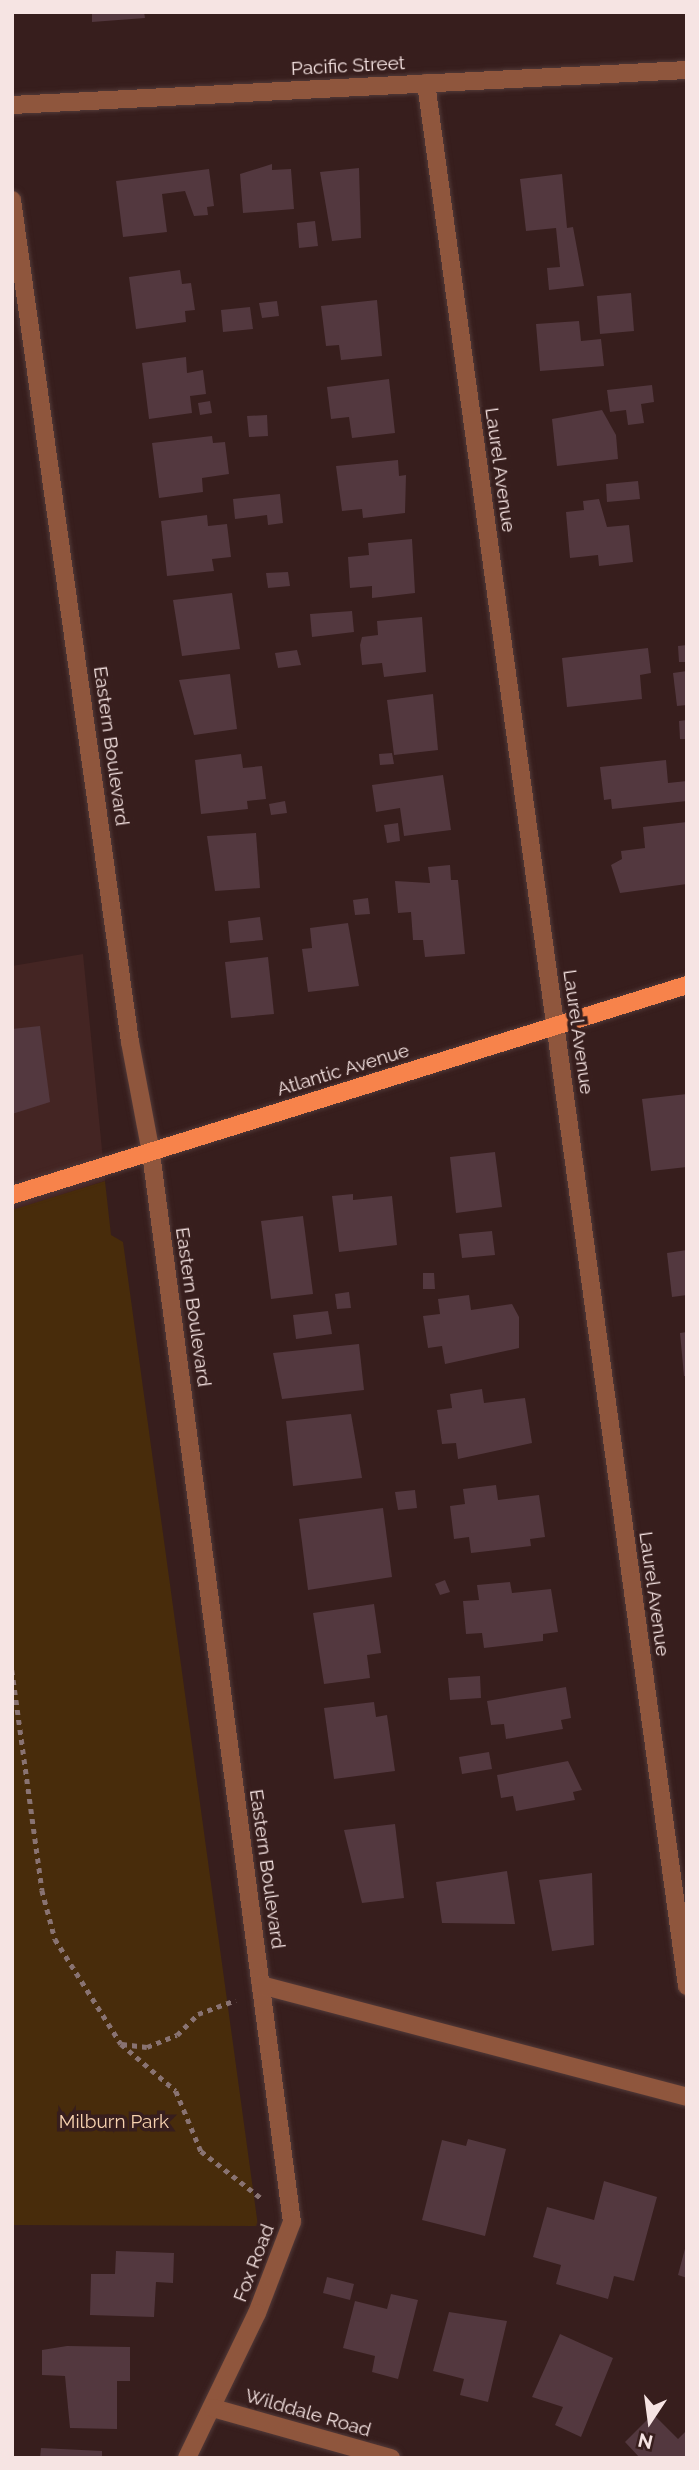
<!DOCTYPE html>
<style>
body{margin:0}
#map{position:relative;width:699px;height:2470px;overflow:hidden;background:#371e1d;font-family:Raleway,sans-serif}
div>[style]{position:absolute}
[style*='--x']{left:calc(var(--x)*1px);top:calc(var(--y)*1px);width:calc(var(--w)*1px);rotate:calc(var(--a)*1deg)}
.built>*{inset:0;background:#442523}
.green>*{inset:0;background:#482c0b}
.building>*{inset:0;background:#53383f}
.path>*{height:4.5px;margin-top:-2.25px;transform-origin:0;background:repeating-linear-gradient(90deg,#897372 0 5px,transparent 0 10px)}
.roads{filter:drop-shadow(0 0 2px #523a39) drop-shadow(0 0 2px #523a39)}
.minor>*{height:18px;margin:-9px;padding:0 9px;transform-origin:9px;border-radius:9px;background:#8f563d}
.major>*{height:18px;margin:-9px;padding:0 9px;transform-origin:9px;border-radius:9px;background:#f7834b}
span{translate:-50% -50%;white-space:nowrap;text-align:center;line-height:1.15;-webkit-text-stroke:7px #371e1d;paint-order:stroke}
.street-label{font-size:19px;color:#f6e4e3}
.park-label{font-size:19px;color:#f7d2af}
.frame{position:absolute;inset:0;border:14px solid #f6e4e3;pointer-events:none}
.north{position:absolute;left:615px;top:2386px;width:70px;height:70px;-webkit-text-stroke:5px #371e1d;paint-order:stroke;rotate:193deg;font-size:19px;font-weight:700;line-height:28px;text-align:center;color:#f6e4e3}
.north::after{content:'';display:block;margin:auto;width:24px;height:32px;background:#f6e4e3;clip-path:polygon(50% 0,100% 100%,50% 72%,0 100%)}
</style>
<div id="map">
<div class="built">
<div style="clip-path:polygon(83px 954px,105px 1181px,12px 1211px,12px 966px)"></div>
</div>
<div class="green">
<div style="clip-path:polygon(105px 1181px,111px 1235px,123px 1242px,258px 2226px,12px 2225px,12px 1210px)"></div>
</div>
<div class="building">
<div style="clip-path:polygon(92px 12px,144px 12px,145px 18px,92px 22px)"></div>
<div style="clip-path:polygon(272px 164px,272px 170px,291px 169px,294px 209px,243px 213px,240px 174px)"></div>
<div style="clip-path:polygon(359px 168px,361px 238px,332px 241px,320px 172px)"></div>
<div style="clip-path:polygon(209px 169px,214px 206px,207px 207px,208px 215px,194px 216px,185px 191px,162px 194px,167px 232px,123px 237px,116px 181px)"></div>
<div style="clip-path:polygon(562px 174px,567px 228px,573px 227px,584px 286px,549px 290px,547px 268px,560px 267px,556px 228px,526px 231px,520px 179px)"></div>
<div style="clip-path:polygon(315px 221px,318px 246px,299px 248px,297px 223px)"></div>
<div style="clip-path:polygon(180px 270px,182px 284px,191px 283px,195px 310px,185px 311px,186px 322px,136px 329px,129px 277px)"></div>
<div style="clip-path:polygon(631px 293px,634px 331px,600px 334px,597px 296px)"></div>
<div style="clip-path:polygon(377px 300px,382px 356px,341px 360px,339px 345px,326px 346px,321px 306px)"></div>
<div style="clip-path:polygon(277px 301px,279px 316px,262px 318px,259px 303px)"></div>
<div style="clip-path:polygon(250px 307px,253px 329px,223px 332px,221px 310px)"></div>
<div style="clip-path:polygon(579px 321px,581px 341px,601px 339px,604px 366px,540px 371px,536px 324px)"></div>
<div style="clip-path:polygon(186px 357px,187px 373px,203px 370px,206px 394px,190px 396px,192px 413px,149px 419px,142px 363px)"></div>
<div style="clip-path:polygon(389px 379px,395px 433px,352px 438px,349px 417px,331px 419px,327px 387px)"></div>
<div style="clip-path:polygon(652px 385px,654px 402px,641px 404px,644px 423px,628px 425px,626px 410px,610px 412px,607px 390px)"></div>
<div style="clip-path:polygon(210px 401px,212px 413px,200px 415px,198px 403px)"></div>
<div style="clip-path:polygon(602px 410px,616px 435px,618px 459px,557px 466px,552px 419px)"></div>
<div style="clip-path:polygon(267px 415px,268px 436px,249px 437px,247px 416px)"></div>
<div style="clip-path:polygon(212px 436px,213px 443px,225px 442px,229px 474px,202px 478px,203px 492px,159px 498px,152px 443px)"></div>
<div style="clip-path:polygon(398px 460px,399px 476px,406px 475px,405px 513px,363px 518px,362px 509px,342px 511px,336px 466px)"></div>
<div style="clip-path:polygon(638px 481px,640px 499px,607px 502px,606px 484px)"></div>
<div style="clip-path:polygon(280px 494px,283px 523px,268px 525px,267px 515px,235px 519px,233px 499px)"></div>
<div style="clip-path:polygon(599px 499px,607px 527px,629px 525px,633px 562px,599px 566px,598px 555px,570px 558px,566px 512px,584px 510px,583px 501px)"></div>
<div style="clip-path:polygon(207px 515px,208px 526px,227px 524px,231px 557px,212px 559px,214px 571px,167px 576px,161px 521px)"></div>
<div style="clip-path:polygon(412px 539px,415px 593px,372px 598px,372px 586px,350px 588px,348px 557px,369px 555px,368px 543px)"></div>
<div style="clip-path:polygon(288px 572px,290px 586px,268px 588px,266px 573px)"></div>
<div style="clip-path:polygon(232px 593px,240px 649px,182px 656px,173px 600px)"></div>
<div style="clip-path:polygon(352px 611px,354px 632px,312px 637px,310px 614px)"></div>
<div style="clip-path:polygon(422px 617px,426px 672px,384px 677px,382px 663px,362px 665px,360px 645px,362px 637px,378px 635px,377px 621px)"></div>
<div style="clip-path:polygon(687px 645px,687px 662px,679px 662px,678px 646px)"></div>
<div style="clip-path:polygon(648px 648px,651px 673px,640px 675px,642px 699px,567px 707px,562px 658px)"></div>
<div style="clip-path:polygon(297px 650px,301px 665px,278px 668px,275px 653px)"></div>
<div style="clip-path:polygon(687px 671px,687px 705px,677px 706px,673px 673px)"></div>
<div style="clip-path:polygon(230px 674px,237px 729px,194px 735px,179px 680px)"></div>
<div style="clip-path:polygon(433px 694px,438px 750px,394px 755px,387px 700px)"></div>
<div style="clip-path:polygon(687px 720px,687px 739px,680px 739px,679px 721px)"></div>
<div style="clip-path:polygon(392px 753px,394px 764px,380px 765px,379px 754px)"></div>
<div style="clip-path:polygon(241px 754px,243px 768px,262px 766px,266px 799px,247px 801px,248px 809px,201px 814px,195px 760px)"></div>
<div style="clip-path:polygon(666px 760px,668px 783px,687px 781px,687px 801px,612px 809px,611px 799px,604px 800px,600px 767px)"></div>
<div style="clip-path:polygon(443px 775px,451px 830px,404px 836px,400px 808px,376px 812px,372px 785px)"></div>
<div style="clip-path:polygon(285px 801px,287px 813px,271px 815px,269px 804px)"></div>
<div style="clip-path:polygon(687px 822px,687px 884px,620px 893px,611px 865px,622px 859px,621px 851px,645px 848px,643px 827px)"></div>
<div style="clip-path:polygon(398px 823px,400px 841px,387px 843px,384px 825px)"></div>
<div style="clip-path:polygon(256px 833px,260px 888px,215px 891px,207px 836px)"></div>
<div style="clip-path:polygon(450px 865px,451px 880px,458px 880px,465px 954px,425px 957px,423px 940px,413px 940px,411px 912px,398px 913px,395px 881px,430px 883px,428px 867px)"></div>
<div style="clip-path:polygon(368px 898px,370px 914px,355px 915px,353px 900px)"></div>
<div style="clip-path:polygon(260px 917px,263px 940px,230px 943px,228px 921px)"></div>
<div style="clip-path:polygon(348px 923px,359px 986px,308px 992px,302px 949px,312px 948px,310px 928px)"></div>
<div style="clip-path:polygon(268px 957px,274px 1014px,231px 1018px,225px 962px)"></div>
<div style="clip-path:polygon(40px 1026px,50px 1102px,12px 1114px,12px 1029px)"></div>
<div style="clip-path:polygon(687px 1094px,687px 1167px,651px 1171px,642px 1099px)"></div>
<div style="clip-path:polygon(495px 1152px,502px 1207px,456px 1213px,450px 1157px)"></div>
<div style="clip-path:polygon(353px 1194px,353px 1200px,392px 1196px,397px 1245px,339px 1252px,332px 1196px)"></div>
<div style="clip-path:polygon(303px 1216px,313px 1294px,271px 1299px,261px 1221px)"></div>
<div style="clip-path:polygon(492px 1231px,495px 1255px,462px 1258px,459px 1234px)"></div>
<div style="clip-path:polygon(687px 1250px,687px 1295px,672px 1297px,667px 1253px)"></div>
<div style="clip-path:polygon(423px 1273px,434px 1273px,435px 1289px,423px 1289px)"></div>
<div style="clip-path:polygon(349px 1292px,351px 1308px,337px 1309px,335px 1294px)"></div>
<div style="clip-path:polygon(469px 1295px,471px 1310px,512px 1304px,519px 1317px,519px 1348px,445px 1364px,442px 1346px,428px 1348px,423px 1316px,440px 1314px,438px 1299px)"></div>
<div style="clip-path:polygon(328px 1311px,332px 1334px,296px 1339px,293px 1315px)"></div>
<div style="clip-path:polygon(687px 1332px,687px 1376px,684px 1376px,680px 1333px)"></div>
<div style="clip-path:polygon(359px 1344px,364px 1390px,282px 1399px,273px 1353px)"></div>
<div style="clip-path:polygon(482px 1389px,484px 1403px,525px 1398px,532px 1443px,458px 1459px,456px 1443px,442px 1444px,437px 1410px,452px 1408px,450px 1394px)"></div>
<div style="clip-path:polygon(351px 1414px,362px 1478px,293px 1486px,286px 1421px)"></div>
<div style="clip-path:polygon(496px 1485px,498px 1500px,539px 1495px,545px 1537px,530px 1539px,531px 1546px,471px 1553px,469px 1537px,454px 1539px,450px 1506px,465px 1504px,463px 1489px)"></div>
<div style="clip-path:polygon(415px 1490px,417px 1508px,398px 1510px,395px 1492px)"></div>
<div style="clip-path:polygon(383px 1508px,392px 1577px,308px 1590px,299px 1519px)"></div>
<div style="clip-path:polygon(445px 1580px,450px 1592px,440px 1595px,435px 1584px)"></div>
<div style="clip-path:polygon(510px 1582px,512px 1593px,551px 1589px,558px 1632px,543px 1634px,543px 1641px,484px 1648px,482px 1633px,466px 1634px,463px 1601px,479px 1600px,477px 1585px)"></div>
<div style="clip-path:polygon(374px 1604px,381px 1653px,367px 1655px,370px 1678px,324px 1684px,313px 1613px)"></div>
<div style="clip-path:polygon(480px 1676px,481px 1698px,450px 1700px,448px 1678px)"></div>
<div style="clip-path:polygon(566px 1687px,571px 1718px,561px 1720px,563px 1729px,506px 1739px,504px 1724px,491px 1725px,487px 1701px)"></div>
<div style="clip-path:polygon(374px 1702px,376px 1717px,387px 1715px,395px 1771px,334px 1779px,324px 1708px)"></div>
<div style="clip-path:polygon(489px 1752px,492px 1769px,462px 1774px,459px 1757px)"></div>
<div style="clip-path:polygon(568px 1761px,582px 1790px,573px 1792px,575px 1800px,516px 1811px,513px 1796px,501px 1798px,497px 1775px)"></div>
<div style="clip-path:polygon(395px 1824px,404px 1898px,362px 1903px,344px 1830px)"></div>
<div style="clip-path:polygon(507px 1871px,515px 1924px,442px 1923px,436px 1882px)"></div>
<div style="clip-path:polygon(592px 1873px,594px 1945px,552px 1951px,539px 1880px)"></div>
<div style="clip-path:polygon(468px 2139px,506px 2149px,485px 2236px,422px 2220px,442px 2140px,466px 2146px)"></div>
<div style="clip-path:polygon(604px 2181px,657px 2197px,634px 2281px,614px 2276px,608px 2299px,556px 2284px,561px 2265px,533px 2257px,547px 2207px,594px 2220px)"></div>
<div style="clip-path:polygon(686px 2245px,687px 2245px,687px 2278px,678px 2275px)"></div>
<div style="clip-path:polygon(116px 2251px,174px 2253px,173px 2283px,156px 2282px,154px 2317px,90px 2315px,91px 2274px,115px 2274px)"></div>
<div style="clip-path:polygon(327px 2277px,354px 2284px,350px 2300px,323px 2293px)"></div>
<div style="clip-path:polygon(391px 2294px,418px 2300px,398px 2379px,372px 2372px,375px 2356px,343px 2348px,355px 2301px,387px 2309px)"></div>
<div style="clip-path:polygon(449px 2312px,507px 2321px,488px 2402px,460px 2395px,464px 2379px,433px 2371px)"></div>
<div style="clip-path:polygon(560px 2334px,613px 2358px,581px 2437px,555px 2425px,563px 2407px,532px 2397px)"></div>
<div style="clip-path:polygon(67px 2346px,130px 2347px,130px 2381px,117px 2381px,117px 2429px,70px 2428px,65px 2376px,42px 2375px,42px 2350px)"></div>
<div style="clip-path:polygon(653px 2414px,678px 2439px,687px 2430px,687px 2458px,640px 2458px,625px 2442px)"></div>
<div style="clip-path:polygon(41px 2448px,102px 2451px,102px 2458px,40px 2458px)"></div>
</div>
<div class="path">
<div style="--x:12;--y:1670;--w:222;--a:82.2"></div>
<div style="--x:42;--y:1890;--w:51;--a:75.1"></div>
<div style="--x:55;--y:1939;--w:124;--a:57.8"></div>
<div style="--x:121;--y:2044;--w:72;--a:40.5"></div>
<div style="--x:176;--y:2091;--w:65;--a:67.4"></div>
<div style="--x:201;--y:2151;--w:76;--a:38.1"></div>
<div style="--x:122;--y:2044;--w:25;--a:7"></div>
<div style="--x:147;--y:2047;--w:32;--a:-22"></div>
<div style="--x:177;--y:2035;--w:30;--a:-45"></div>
<div style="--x:198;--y:2014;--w:40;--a:-20.2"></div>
</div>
<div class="roads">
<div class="minor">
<div style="--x:426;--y:83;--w:1921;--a:82.19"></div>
<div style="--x:12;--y:105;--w:676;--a:-2.97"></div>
<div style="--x:12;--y:200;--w:850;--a:82.02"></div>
<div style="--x:130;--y:1042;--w:113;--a:79.3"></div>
<div style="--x:151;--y:1153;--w:1078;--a:82.49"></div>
<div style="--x:292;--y:2222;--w:97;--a:111"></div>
<div style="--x:257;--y:2313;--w:161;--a:115.8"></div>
<div style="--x:261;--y:1985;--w:440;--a:14.7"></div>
<div style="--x:213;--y:2408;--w:185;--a:15.7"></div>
</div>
<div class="major">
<div style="--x:12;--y:1195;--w:707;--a:-17.28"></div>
</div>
</div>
<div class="street-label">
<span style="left:348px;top:66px;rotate:-3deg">Pacific Street</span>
<span style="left:500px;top:470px;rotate:82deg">Laurel Avenue</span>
<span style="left:111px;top:746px;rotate:82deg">Eastern Boulevard</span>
<span style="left:578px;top:1032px;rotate:82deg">Laurel Avenue</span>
<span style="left:343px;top:1070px;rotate:-17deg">Atlantic Avenue</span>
<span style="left:193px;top:1307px;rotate:82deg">Eastern Boulevard</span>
<span style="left:654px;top:1594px;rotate:82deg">Laurel Avenue</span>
<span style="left:267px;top:1869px;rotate:82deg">Eastern Boulevard</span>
<span style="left:254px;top:2263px;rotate:-69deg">Fox Road</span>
<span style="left:308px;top:2413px;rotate:16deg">Wilddale Road</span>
</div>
<div class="park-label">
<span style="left:114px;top:2122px">Milburn Park</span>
</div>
<div class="frame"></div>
<div class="north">N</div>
</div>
